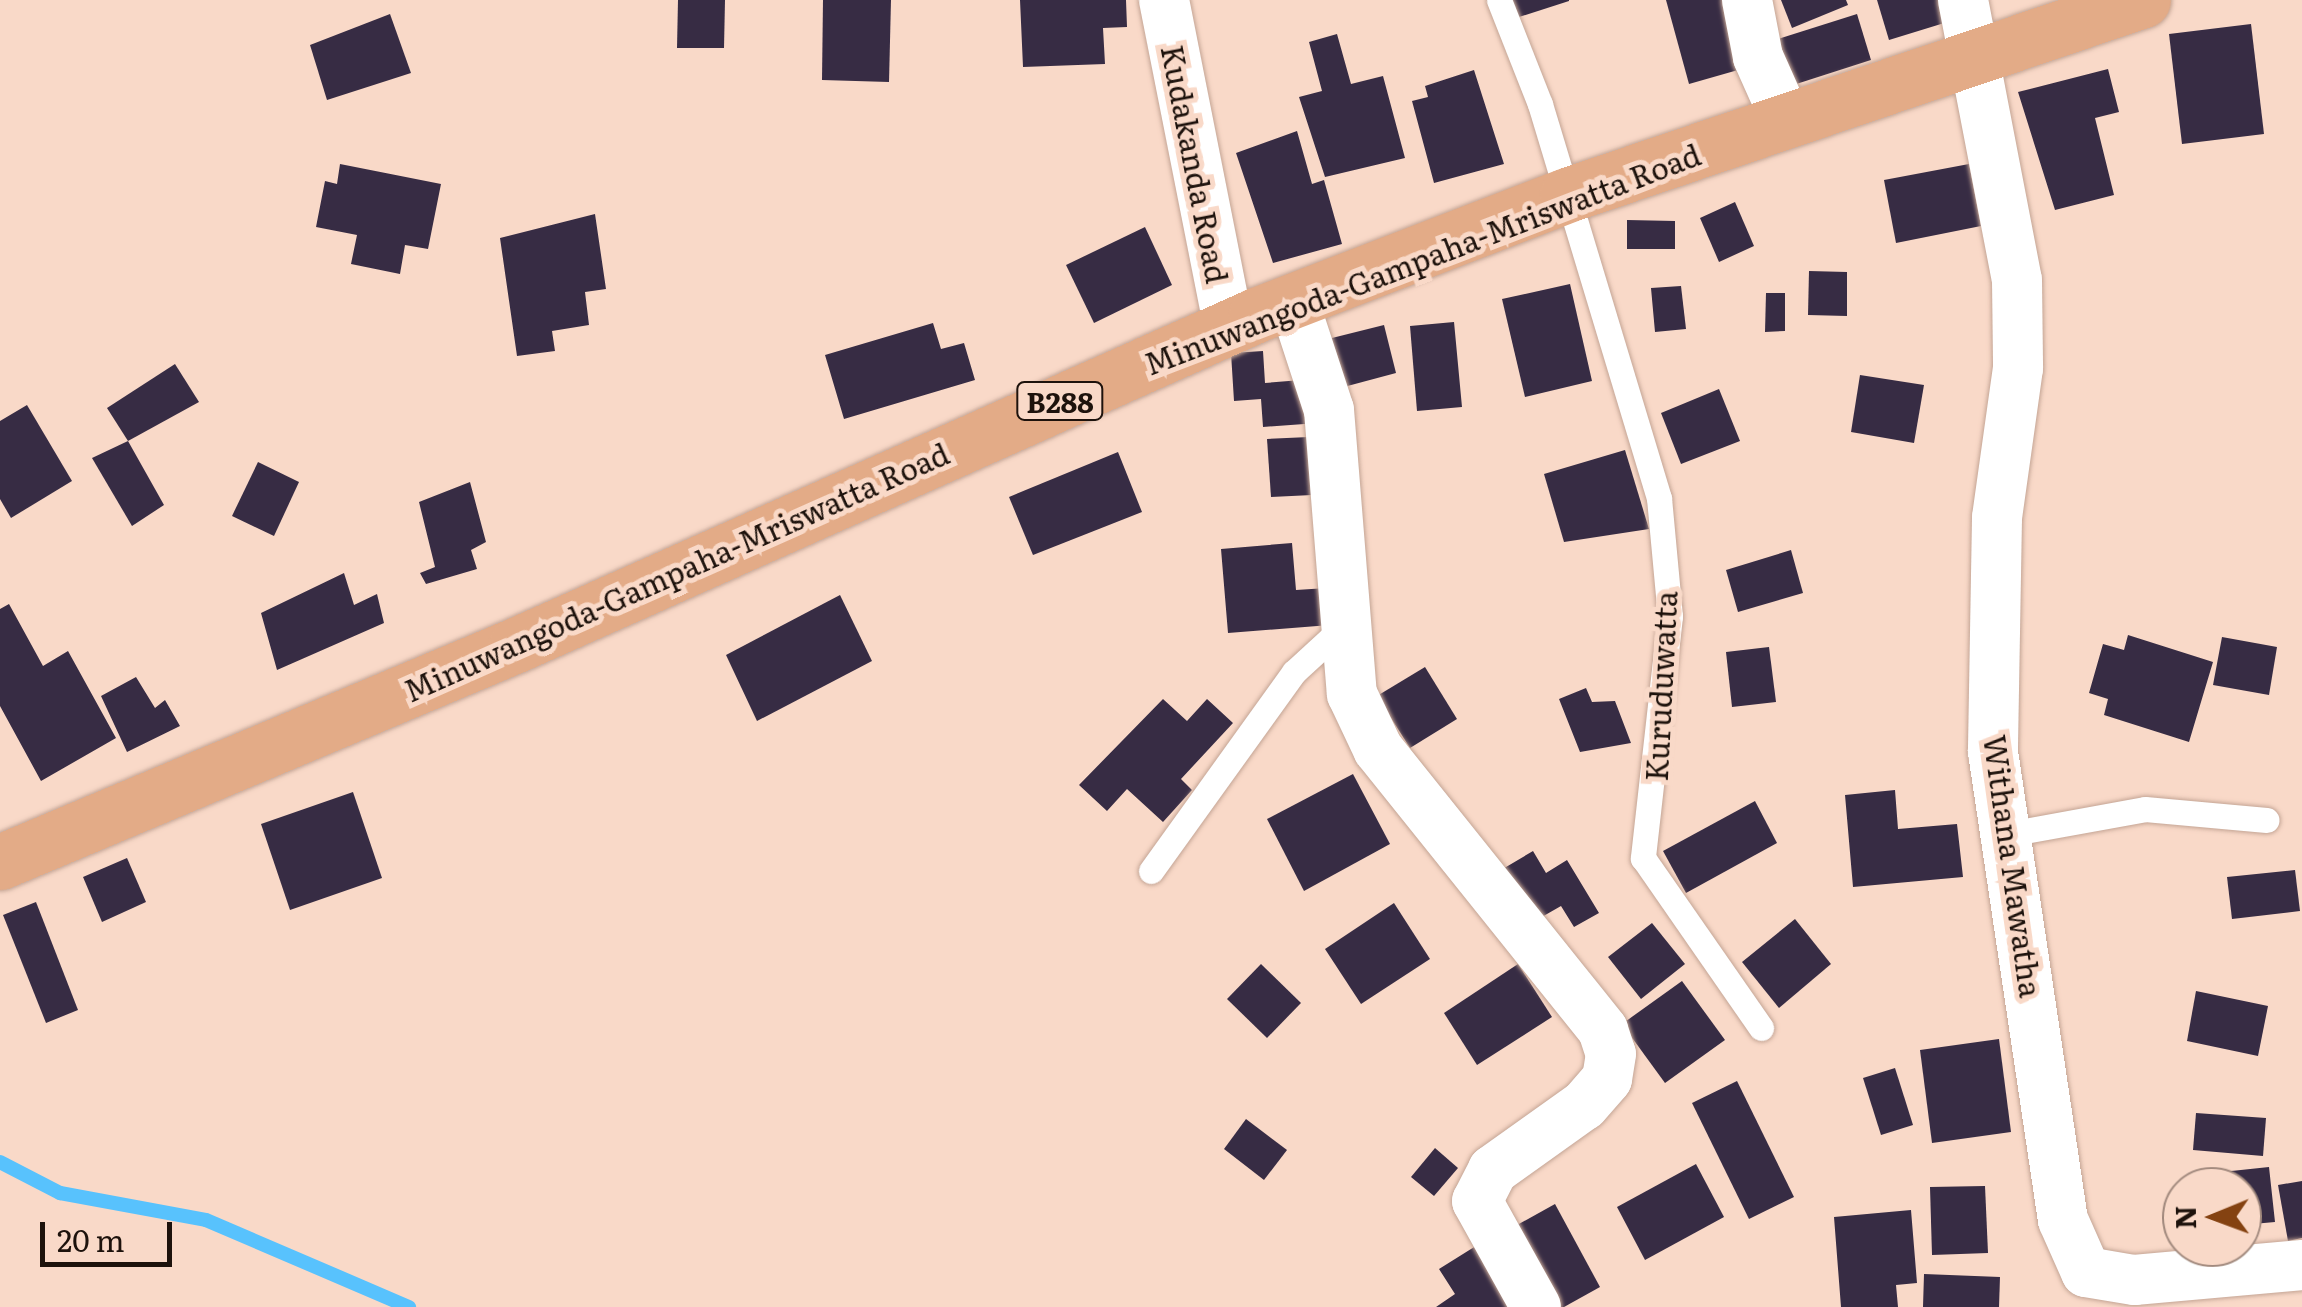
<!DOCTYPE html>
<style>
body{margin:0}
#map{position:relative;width:2302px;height:1307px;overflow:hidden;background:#f9d9c8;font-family:Literata,serif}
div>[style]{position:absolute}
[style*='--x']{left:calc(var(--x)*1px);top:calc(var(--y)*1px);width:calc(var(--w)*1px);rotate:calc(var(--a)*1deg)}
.stream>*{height:14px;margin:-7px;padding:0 7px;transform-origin:7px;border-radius:7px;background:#58c2fd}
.building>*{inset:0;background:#372c44}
.roads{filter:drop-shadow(0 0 2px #c4a595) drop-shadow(0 0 2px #c4a595)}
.service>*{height:25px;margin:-12.5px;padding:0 12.5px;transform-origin:12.5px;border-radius:12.5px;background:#fff}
.minor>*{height:50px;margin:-25px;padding:0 25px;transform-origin:25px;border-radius:25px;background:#fff}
.primary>*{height:55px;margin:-27.5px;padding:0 27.5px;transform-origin:27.5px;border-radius:27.5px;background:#e3ab87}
span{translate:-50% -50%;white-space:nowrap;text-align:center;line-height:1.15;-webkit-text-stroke:10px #f9d9c8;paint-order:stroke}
.shield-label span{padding:2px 8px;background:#f9d9c8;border:2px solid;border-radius:8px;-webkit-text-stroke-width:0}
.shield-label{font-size:28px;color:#1d120c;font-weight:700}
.street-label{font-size:30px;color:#1d120c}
.north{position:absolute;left:2162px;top:1167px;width:100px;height:100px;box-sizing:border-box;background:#f9d9c8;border:2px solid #a1897d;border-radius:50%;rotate:269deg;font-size:28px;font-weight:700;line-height:40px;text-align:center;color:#1d120c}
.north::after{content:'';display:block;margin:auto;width:35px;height:45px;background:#844211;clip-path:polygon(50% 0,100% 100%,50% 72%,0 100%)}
.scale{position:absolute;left:40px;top:1222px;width:132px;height:45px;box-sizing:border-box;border:5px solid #1d120c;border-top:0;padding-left:12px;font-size:30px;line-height:35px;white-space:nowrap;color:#1d120c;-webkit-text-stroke:8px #f9d9c8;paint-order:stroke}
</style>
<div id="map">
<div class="stream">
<div style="--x:0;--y:1162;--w:68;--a:27.3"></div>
<div style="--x:60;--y:1193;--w:148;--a:10.5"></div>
<div style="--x:206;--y:1220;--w:221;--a:23.2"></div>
</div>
<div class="building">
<div style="clip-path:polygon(678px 0,725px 0,724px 48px,677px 48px)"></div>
<div style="clip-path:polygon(823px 0,891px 0,889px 82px,822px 80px)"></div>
<div style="clip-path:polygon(1020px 0,1126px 0,1127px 27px,1103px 28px,1105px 64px,1023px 67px)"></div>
<div style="clip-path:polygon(1510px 0,1569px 0,1569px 1px,1516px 18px)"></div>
<div style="clip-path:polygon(1666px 0,1727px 0,1745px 68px,1689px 84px)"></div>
<div style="clip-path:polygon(1781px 0,1846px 0,1848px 5px,1792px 28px)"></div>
<div style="clip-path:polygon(1877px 0,1947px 0,1954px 20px,1889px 40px)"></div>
<div style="clip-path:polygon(390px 14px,411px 73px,327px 100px,310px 45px)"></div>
<div style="clip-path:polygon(1857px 14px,1871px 60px,1787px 87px,1772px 41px)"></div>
<div style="clip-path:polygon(2251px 24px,2264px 134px,2182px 144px,2169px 34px)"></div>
<div style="clip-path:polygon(1337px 34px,1351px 84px,1383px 76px,1405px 158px,1325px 177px,1299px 97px,1322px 91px,1309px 42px)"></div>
<div style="clip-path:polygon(2108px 69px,2119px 112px,2095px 118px,2114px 195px,2055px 210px,2018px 92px)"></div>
<div style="clip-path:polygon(1474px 70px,1504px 164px,1434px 183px,1412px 101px,1428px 97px,1425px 86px)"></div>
<div style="clip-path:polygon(1297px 131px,1312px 184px,1324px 180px,1342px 244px,1273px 263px,1236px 153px)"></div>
<div style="clip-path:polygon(340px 164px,441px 184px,428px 249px,405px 245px,400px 274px,351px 264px,357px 235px,316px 227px,325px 181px,337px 184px)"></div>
<div style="clip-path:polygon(1969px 164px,1981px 226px,1896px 243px,1884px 180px)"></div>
<div style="clip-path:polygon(1735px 202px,1754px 246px,1719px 262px,1700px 218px)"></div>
<div style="clip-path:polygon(595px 214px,606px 289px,585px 292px,589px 325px,552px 331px,555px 351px,517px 356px,500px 238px)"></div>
<div style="clip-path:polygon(1627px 220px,1675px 221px,1675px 249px,1627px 249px)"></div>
<div style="clip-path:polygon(1145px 227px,1172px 285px,1094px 323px,1066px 265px)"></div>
<div style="clip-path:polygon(1809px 271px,1847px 272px,1847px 316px,1808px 315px)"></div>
<div style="clip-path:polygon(1570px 284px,1592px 381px,1525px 397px,1502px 299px)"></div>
<div style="clip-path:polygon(1681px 286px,1686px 329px,1655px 332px,1651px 288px)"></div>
<div style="clip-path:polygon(1766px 293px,1785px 293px,1785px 331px,1765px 332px)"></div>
<div style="clip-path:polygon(1454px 322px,1462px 407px,1417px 411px,1410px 326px)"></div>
<div style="clip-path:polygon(933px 323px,941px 349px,964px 343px,975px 380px,844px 419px,825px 355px)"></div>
<div style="clip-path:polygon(1384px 325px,1396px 373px,1340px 388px,1328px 339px)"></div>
<div style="clip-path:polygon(1263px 351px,1265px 383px,1314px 379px,1318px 423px,1263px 427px,1261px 399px,1234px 401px,1231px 353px)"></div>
<div style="clip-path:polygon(175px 364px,199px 402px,128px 441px,107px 408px)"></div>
<div style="clip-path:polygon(1860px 375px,1924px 385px,1914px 443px,1851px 432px)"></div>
<div style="clip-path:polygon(1719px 389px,1740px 441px,1681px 464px,1661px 413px)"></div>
<div style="clip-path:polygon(27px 405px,72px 481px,11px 518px,0 499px,0 421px)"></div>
<div style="clip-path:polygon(1309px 437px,1312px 495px,1271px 497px,1267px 439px)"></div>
<div style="clip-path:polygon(128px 441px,164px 505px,132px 526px,92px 458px)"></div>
<div style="clip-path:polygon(1625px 450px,1649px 529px,1564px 542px,1544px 474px)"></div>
<div style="clip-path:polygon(1118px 452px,1142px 512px,1033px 555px,1009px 497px)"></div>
<div style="clip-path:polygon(258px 462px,299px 482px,274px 536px,232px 516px)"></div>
<div style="clip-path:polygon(470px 482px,486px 542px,471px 550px,477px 569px,426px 584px,420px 573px,435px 567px,419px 502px)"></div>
<div style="clip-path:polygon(1292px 543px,1296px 590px,1327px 588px,1330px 625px,1228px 633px,1221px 549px)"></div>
<div style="clip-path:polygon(1791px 550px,1803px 593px,1738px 612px,1726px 570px)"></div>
<div style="clip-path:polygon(344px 573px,354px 605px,377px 594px,384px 623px,277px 670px,261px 613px)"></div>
<div style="clip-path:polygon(840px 595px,872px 661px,757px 721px,726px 655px)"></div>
<div style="clip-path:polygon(9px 604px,43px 666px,68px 651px,116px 738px,41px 781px,0 706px,0 609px)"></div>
<div style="clip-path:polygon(2128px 635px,2213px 662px,2189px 742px,2104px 715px,2108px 699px,2089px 693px,2103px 644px,2124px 650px)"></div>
<div style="clip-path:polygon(2222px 637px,2277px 647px,2269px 695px,2213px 685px)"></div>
<div style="clip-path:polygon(1769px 647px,1776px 702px,1732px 707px,1726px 652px)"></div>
<div style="clip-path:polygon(1425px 667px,1457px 719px,1410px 748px,1377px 696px)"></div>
<div style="clip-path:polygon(136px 677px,155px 708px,165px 700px,180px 726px,127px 752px,101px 696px)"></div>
<div style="clip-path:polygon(1586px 688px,1592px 702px,1615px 701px,1631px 743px,1580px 752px,1559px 699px)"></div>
<div style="clip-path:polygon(1163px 699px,1187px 721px,1207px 699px,1233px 723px,1181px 779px,1192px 790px,1163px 822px,1127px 789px,1107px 811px,1079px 785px)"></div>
<div style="clip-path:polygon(1353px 774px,1390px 844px,1304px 891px,1267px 819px)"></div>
<div style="clip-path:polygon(1895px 790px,1898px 829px,1957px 824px,1963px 877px,1853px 887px,1845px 795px)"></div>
<div style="clip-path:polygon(353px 792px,382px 878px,290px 910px,261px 824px)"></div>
<div style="clip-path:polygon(1755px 801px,1777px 843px,1686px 893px,1663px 851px)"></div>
<div style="clip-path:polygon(1533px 851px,1546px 873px,1567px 860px,1599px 913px,1574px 927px,1561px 906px,1533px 922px,1501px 870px)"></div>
<div style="clip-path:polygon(127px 858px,146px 902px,102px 922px,83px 877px)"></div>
<div style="clip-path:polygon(2295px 870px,2300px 911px,2232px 919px,2227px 877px)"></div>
<div style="clip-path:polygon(36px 902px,78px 1010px,46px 1023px,3px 915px)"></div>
<div style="clip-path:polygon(1394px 903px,1430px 959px,1361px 1004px,1325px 949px)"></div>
<div style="clip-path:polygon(1795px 919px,1831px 964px,1779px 1008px,1742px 962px)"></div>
<div style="clip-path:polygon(1652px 923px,1685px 964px,1641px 999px,1608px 957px)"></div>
<div style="clip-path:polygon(1261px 964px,1301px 1003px,1267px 1038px,1227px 999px)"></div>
<div style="clip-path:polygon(1518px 964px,1552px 1017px,1477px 1065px,1444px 1013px)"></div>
<div style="clip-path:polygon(1682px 981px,1725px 1040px,1665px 1083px,1622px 1024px)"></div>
<div style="clip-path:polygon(2196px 991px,2268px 1006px,2258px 1056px,2187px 1041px)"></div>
<div style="clip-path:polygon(1999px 1039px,2011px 1132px,1932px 1143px,1920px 1050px)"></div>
<div style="clip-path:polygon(1895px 1068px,1913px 1125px,1881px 1135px,1863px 1078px)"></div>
<div style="clip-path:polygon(1737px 1081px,1794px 1197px,1749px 1219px,1692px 1103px)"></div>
<div style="clip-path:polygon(2196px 1113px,2266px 1118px,2263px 1156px,2193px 1150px)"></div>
<div style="clip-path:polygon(1246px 1119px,1287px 1150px,1264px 1180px,1224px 1149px)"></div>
<div style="clip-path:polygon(1435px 1148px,1458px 1168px,1434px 1196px,1411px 1177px)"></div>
<div style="clip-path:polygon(1696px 1164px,1724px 1217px,1645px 1260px,1617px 1207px)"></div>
<div style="clip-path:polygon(2269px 1167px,2275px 1222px,2242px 1225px,2242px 1187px,2224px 1187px,2222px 1172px)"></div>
<div style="clip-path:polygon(2302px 1181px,2302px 1238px,2288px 1241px,2278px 1185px)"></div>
<div style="clip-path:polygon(1985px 1186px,1988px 1253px,1932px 1255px,1930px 1187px)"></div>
<div style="clip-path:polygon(1555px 1204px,1600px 1287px,1564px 1307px,1553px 1307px,1510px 1229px)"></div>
<div style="clip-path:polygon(1911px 1210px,1917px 1283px,1896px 1285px,1898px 1307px,1841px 1307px,1834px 1217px)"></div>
<div style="clip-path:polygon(1479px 1244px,1517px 1307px,1436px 1307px,1455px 1294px,1439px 1269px)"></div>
<div style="clip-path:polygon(1924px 1274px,2000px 1277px,1999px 1307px,1923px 1307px)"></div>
</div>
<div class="roads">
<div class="service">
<div style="--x:1499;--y:0;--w:112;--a:68.5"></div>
<div style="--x:1540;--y:104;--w:412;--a:73.2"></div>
<div style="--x:1659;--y:498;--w:119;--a:84.7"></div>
<div style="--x:1670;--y:616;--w:244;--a:96.4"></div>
<div style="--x:1643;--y:858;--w:207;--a:55.2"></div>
<div style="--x:2008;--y:834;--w:139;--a:-10.3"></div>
<div style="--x:2145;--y:809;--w:122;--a:5.2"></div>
<div style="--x:1151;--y:871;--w:245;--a:-54.3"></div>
<div style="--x:1294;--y:672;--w:64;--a:-42.5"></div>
</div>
<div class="minor">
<div style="--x:1164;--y:0;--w:334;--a:78.8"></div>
<div style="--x:1747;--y:0;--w:58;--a:79.1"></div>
<div style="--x:1758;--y:57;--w:69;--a:66"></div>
<div style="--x:1963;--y:0;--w:285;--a:79.1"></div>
<div style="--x:2017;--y:280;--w:88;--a:89.3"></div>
<div style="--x:2018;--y:368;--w:151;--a:98"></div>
<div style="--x:1997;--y:518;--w:234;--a:91"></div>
<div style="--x:1993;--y:752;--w:473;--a:81.5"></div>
<div style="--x:2063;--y:1220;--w:57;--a:66.1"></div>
<div style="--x:2086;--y:1272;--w:49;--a:9.5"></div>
<div style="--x:2134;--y:1280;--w:169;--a:-5.1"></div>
<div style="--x:1293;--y:300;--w:116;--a:71.9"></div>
<div style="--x:1329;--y:410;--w:285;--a:85.4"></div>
<div style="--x:1352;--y:694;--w:61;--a:64.7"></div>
<div style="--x:1378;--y:749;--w:360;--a:51.3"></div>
<div style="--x:1603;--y:1030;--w:25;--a:72"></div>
<div style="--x:1611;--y:1054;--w:25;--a:99"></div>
<div style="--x:1607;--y:1079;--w:35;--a:131"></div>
<div style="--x:1584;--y:1105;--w:112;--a:144.5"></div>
<div style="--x:1493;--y:1170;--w:35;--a:117"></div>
<div style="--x:1477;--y:1201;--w:121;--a:60.9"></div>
</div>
<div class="primary">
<div style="--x:0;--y:862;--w:560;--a:-22.81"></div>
<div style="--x:516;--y:645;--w:810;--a:-24.03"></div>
<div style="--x:1256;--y:315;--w:333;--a:-21.1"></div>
<div style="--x:1567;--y:195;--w:608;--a:-18.7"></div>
</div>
</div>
<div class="shield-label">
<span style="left:1060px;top:401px">B288</span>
</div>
<div class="street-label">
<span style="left:1196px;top:164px;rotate:79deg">Kudakanda Road</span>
<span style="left:1422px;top:258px;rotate:-21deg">Minuwangoda-Gampaha-Mriswatta Road</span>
<span style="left:676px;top:571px;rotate:-24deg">Minuwangoda-Gampaha-Mriswatta Road</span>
<span style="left:1660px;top:686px;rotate:-87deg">Kuruduwatta</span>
<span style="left:2014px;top:866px;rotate:82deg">Withana Mawatha</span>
</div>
<div class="north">N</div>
<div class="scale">20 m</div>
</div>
